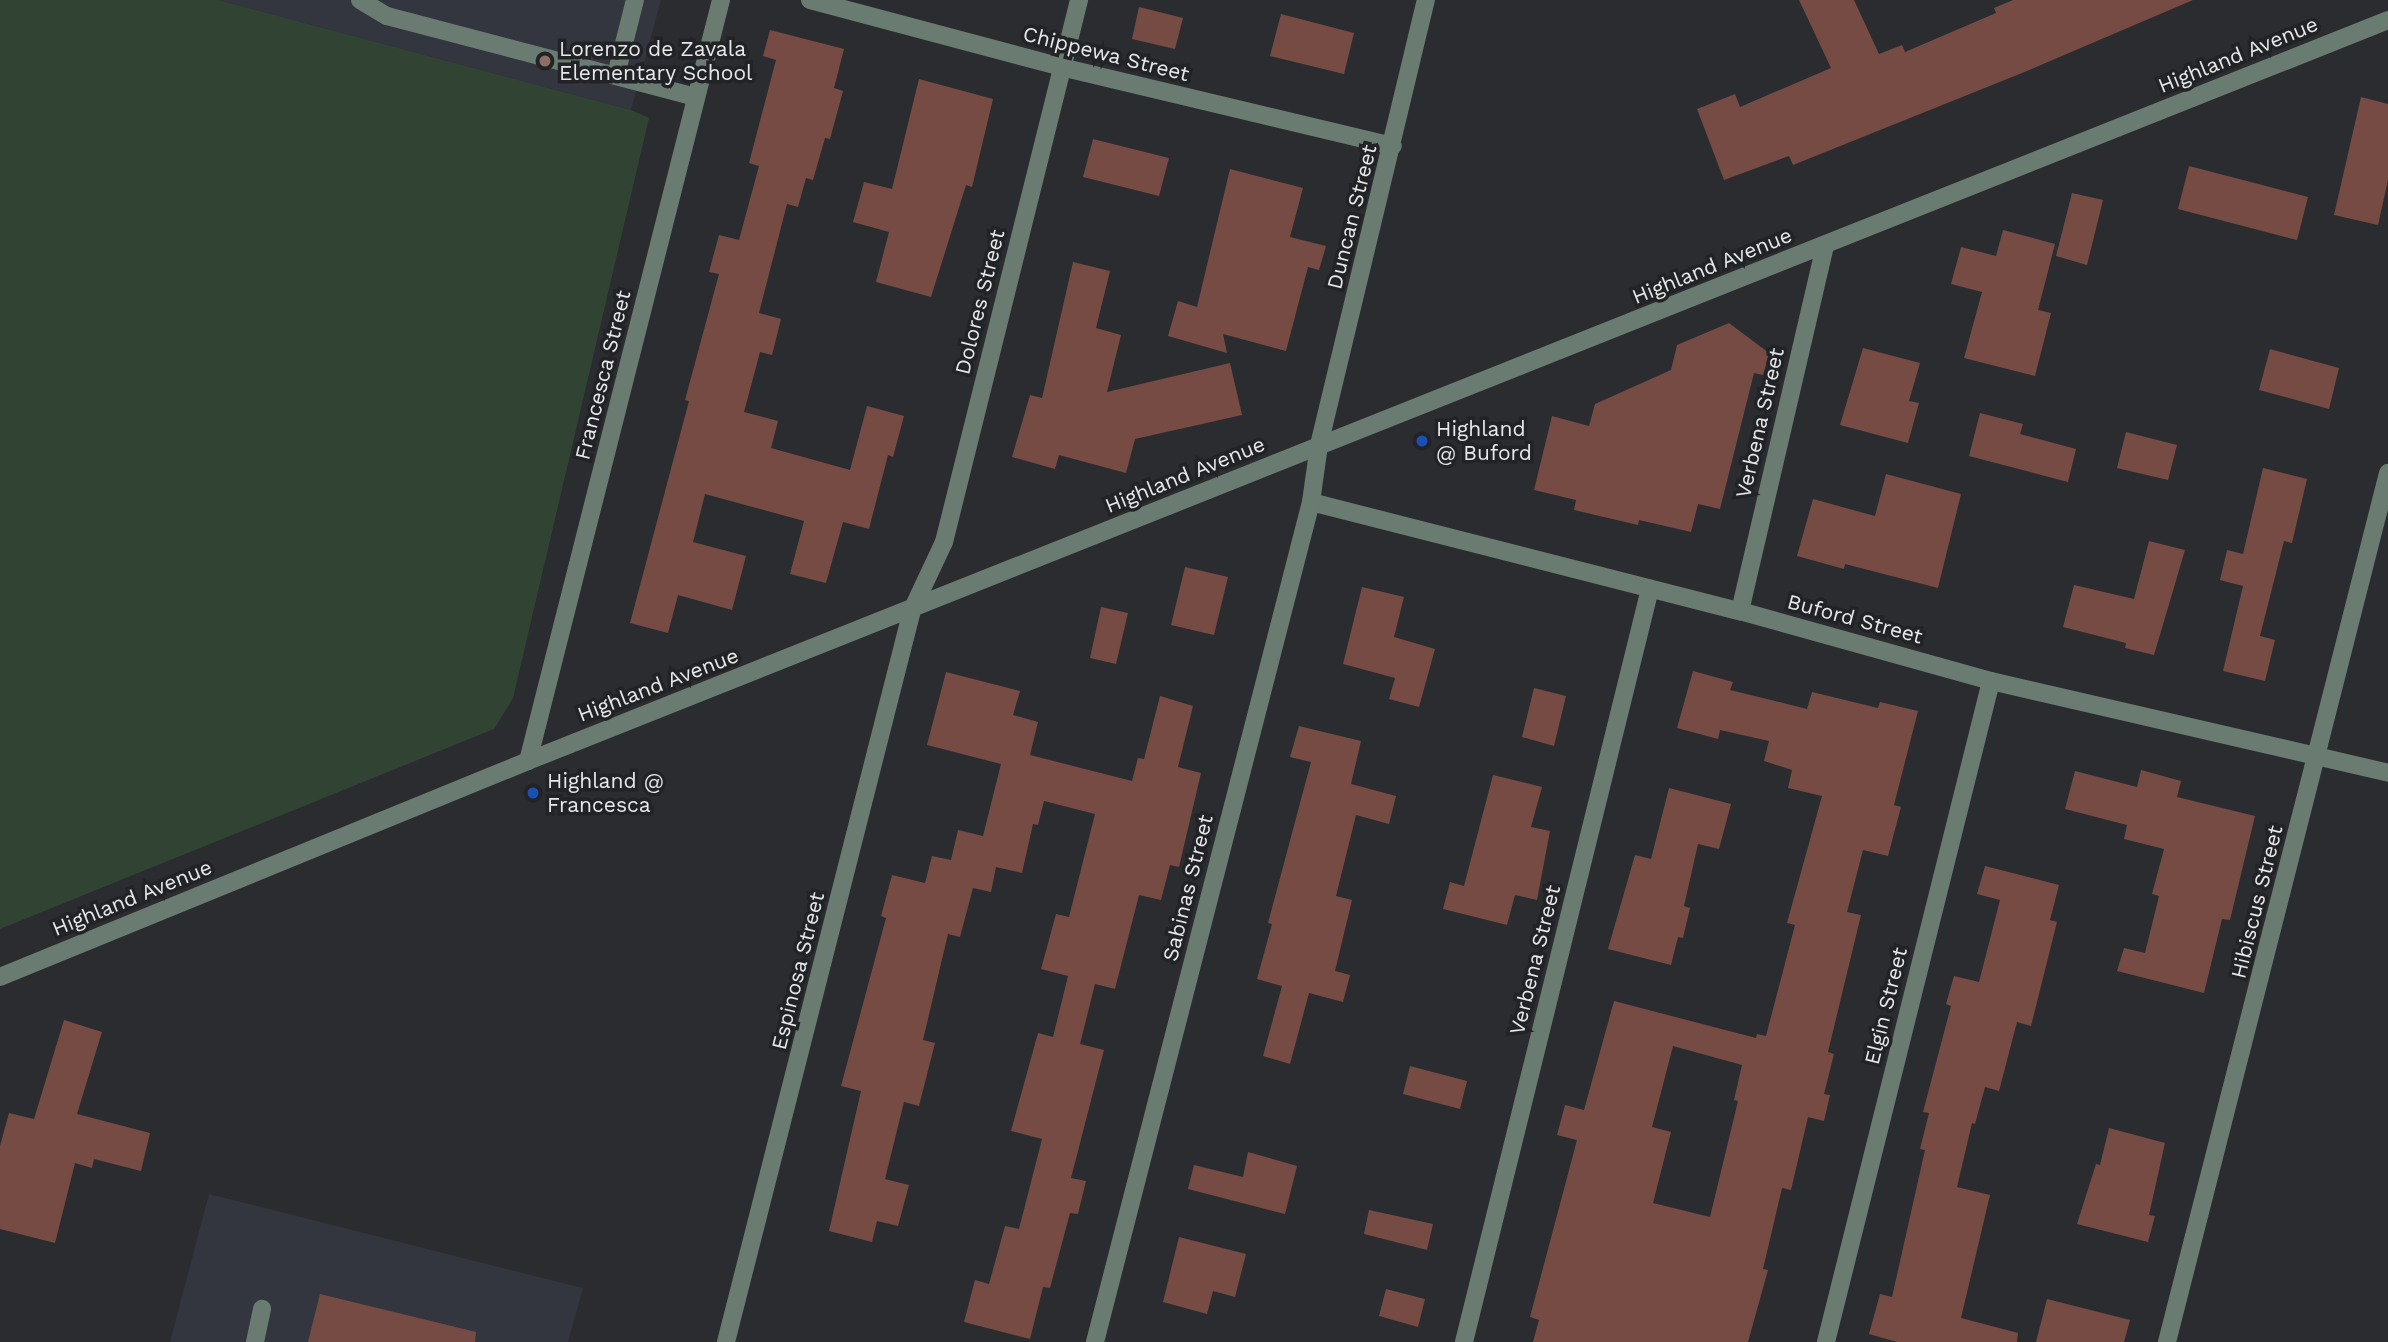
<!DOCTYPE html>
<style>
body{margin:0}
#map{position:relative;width:2388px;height:1342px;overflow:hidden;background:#2b2c30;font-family:"Work Sans",sans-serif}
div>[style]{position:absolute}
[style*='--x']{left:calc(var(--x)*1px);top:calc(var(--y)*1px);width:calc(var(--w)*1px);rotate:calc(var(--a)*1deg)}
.built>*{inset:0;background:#33363f}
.green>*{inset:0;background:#314434}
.building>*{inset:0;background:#764b44}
.minor>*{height:18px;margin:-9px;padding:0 9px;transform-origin:9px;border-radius:9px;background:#6a7c72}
.dots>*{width:19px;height:19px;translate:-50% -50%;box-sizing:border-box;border:4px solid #212326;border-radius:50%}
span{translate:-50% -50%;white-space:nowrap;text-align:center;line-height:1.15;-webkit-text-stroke:7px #212326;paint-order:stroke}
.poi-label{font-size:21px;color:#e7e8ea}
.left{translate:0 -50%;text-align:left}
.street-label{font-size:21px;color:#e7e8ea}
</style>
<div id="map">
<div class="built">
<div style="clip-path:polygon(218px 0,661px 0,631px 110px)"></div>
<div style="clip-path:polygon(209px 1194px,583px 1288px,568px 1342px,170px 1342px)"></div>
</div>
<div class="green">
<div style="clip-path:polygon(0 0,218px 0,631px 110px,649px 118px,513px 698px,494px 729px,0 929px)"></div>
</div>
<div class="building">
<div style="clip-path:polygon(1799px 0,1854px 0,1879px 54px,1902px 45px,1905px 52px,1996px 13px,1994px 8px,2013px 0,2193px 0,2022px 73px,1793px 165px,1789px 156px,1724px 180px,1697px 109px,1735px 94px,1740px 107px,1831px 68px)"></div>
<div style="clip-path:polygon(1139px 7px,1183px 18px,1175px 49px,1132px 39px)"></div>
<div style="clip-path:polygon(1281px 14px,1354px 33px,1344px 74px,1270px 56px)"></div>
<div style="clip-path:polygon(770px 30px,844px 49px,834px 88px,843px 91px,830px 139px,825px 138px,813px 180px,806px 178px,798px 207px,787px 204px,759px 313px,781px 319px,772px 355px,760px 352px,744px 412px,778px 421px,771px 448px,850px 470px,867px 406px,904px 416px,893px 457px,888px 455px,869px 529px,843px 522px,826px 583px,790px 574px,804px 521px,705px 494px,693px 542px,746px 556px,732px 610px,678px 595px,668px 633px,630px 623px,689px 401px,685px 400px,719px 274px,709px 272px,719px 235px,739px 240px,759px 166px,749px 163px,776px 60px,763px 56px)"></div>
<div style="clip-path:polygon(919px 79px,993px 99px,972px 187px,966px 185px,931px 297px,876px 282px,889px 232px,853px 222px,864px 182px,892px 189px)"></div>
<div style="clip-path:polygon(2361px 97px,2388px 104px,2388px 180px,2378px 225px,2334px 215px)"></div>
<div style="clip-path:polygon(1093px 139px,1169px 158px,1159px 196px,1083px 177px)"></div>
<div style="clip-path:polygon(2189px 166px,2308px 197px,2297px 240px,2178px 209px)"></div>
<div style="clip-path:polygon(1230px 169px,1303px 188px,1290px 237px,1326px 246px,1319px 270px,1308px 267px,1286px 351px,1223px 334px,1227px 353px,1168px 336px,1178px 301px,1197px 307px)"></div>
<div style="clip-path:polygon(2072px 193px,2103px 200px,2087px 265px,2056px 256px)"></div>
<div style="clip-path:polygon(2003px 230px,2055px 244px,2038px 310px,2051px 313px,2035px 376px,1964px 358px,1982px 292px,1951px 284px,1961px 247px,1996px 256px)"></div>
<div style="clip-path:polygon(1073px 262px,1110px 271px,1096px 328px,1121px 335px,1107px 392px,1230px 363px,1242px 415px,1135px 439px,1126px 473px,1059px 455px,1055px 469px,1012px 457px,1030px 395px,1042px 398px)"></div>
<div style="clip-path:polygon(1729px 323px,1769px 353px,1763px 375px,1754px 373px,1720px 509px,1698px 504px,1691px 532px,1639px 520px,1638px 525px,1574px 510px,1576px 500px,1534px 490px,1552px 416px,1589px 426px,1595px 404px,1671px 370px,1677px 345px)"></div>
<div style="clip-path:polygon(1863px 348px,1920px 363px,1909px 401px,1919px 403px,1908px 443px,1840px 425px)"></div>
<div style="clip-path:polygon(2270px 349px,2339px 368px,2329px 409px,2259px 390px)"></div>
<div style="clip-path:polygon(1980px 413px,2023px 424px,2020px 434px,2076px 449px,2068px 482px,1969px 456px)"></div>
<div style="clip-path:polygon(2126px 432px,2177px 445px,2168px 480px,2117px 468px)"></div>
<div style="clip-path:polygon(2263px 468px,2307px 479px,2292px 543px,2284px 541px,2260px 636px,2275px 640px,2265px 681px,2223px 671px,2243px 586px,2220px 580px,2227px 550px,2243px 554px)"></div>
<div style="clip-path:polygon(1886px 474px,1961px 494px,1938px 588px,1845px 564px,1844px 569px,1797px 556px,1813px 499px,1875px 516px)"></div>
<div style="clip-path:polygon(2149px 541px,2185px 550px,2154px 655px,2125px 648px,2126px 643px,2063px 627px,2074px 585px,2134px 599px)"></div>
<div style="clip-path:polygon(1185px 567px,1228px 577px,1214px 635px,1171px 625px)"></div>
<div style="clip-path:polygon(1362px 587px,1404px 597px,1394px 637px,1435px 649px,1419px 707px,1389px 699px,1395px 678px,1343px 664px)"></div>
<div style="clip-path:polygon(1101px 607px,1128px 613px,1116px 664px,1090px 658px)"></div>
<div style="clip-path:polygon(evenodd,1693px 671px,1733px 682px,1730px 690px,1807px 709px,1812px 692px,1878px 708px,1880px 702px,1918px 711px,1894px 805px,1901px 807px,1888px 856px,1863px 850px,1847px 912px,1861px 915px,1828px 1052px,1834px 1054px,1824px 1094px,1830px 1095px,1824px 1121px,1808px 1117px,1791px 1190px,1782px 1188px,1763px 1269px,1768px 1270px,1748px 1342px,1533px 1342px,1539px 1320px,1530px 1317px,1577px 1140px,1557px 1135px,1565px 1105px,1584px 1110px,1614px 1001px,1756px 1038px,1757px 1034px,1766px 1036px,1795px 925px,1787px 923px,1822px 796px,1788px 788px,1792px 770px,1764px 761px,1769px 741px,1720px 730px,1718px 739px,1677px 728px,1693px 671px,1673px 1046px,1742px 1065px,1734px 1100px,1738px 1101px,1710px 1217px,1653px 1203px,1671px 1132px,1652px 1127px,1673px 1046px)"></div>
<div style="clip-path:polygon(946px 672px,1020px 691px,1013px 715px,1038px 722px,1030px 755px,1132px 781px,1138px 758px,1144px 759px,1160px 696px,1193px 706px,1178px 767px,1201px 773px,1179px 867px,1170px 865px,1161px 900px,1139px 895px,1115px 989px,1095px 984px,1080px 1044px,1104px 1050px,1071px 1178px,1086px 1181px,1078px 1214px,1070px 1213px,1050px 1288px,1043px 1287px,1030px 1339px,964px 1322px,975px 1280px,989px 1284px,1005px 1226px,1019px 1229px,1042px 1139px,1011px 1131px,1038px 1033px,1053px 1037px,1068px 976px,1041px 969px,1056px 914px,1069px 917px,1095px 814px,1044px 801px,1038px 825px,1033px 824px,1022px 873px,996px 867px,991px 892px,973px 888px,960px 937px,948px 934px,923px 1040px,935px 1043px,919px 1106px,904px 1102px,885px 1179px,909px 1185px,898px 1226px,877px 1221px,872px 1242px,829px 1231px,861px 1091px,841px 1086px,886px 918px,881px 916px,892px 875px,925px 883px,932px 856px,951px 860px,958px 830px,983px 836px,1001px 764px,927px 745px)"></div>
<div style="clip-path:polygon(1534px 688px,1566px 696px,1554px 746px,1522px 737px)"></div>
<div style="clip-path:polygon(1299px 726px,1361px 741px,1351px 784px,1396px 796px,1389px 824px,1356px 815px,1336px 896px,1352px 900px,1335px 971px,1350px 975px,1343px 1002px,1309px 993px,1290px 1064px,1263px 1056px,1282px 986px,1257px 979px,1272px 924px,1268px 923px,1311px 762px,1290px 757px)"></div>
<div style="clip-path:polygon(2141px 770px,2181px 781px,2177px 797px,2255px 816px,2230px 920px,2222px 919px,2204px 993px,2117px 971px,2124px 948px,2145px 953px,2159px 896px,2152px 894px,2164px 849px,2124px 839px,2127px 825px,2065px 809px,2075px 771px,2137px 787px)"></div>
<div style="clip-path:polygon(1493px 775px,1542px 787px,1531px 827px,1550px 831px,1537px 900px,1515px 895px,1507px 925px,1443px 909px,1450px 882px,1464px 886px)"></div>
<div style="clip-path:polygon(1669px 788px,1731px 804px,1719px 849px,1698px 844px,1684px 906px,1690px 908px,1683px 938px,1678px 937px,1671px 965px,1608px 949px,1635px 855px,1651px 859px)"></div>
<div style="clip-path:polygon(1985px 866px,2059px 885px,2050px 920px,2057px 922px,2031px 1026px,2017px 1022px,1999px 1091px,1985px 1087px,1975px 1124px,1972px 1123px,1957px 1187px,1990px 1195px,1961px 1318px,2018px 1333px,2017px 1342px,1897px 1342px,1869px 1334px,1880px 1294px,1892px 1297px,1925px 1150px,1920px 1149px,1929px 1113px,1923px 1112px,1951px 1006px,1946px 1004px,1954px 976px,1979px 982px,2000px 900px,1977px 894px)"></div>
<div style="clip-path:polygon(64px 1020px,102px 1032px,77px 1114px,150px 1133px,141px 1171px,94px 1159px,92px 1168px,75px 1163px,55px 1243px,0 1229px,0 1146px,9px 1113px,34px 1119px)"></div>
<div style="clip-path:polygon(1410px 1066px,1467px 1081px,1460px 1109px,1403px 1094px)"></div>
<div style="clip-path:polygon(2109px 1128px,2165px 1143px,2149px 1215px,2155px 1216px,2148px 1242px,2077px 1224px,2096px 1164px,2100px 1165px)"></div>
<div style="clip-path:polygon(1248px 1152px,1297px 1166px,1285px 1214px,1188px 1189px,1194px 1165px,1243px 1177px)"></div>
<div style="clip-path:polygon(1369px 1210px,1433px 1224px,1427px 1250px,1364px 1234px)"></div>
<div style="clip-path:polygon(1179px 1237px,1246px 1254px,1235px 1297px,1213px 1291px,1207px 1314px,1163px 1302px)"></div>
<div style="clip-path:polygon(1386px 1289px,1425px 1299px,1418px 1327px,1379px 1316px)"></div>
<div style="clip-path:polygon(320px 1294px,476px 1332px,475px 1342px,308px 1342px)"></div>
<div style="clip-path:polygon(2047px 1299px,2130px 1320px,2124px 1342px,2036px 1342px)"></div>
</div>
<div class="minor">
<div style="--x:360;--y:0;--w:31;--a:31"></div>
<div style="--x:387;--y:16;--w:319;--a:14.7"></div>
<div style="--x:810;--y:0;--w:260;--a:14.9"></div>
<div style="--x:1061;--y:67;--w:341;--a:13.4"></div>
<div style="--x:616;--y:75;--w:77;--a:-75.8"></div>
<div style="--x:1311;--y:502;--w:443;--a:14.3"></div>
<div style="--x:1740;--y:611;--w:261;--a:15.6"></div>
<div style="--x:1991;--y:681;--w:408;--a:13"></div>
<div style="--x:1740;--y:611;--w:375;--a:-76.9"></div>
<div style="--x:528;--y:761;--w:785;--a:-75.77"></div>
<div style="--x:0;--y:977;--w:570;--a:-22.25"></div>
<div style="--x:528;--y:761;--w:2002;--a:-21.72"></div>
<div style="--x:255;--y:1342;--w:34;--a:-78"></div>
<div style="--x:726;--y:1342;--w:755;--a:-75.74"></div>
<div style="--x:912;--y:610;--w:75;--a:-64.8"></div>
<div style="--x:944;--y:542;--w:559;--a:-76.01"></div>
<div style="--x:1095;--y:1342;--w:867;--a:-75.58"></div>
<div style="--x:1311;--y:502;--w:58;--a:-82"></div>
<div style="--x:1319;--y:445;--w:458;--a:-76.5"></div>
<div style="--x:1464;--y:1342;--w:776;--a:-76.13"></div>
<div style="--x:1826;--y:1342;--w:681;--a:-75.98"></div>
<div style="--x:2167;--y:1342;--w:897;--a:-75.73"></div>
</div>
<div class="dots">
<div style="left:545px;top:61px;background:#8d6e63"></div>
<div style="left:1422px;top:441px;background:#1a4fb4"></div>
<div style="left:533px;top:793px;background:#1a4fb4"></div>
</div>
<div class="poi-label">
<span class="left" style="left:559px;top:61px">Lorenzo de Zavala<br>Elementary School</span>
<span class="left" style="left:1436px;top:441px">Highland<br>@ Buford</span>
<span class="left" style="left:547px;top:793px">Highland @<br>Francesca</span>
</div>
<div class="street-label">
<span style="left:1106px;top:54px;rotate:14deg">Chippewa Street</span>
<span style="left:2238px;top:55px;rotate:-22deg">Highland Avenue</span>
<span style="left:1352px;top:217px;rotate:-76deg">Duncan Street</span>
<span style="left:1712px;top:266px;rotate:-22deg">Highland Avenue</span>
<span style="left:980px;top:302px;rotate:-76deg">Dolores Street</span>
<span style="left:603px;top:375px;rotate:-76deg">Francesca Street</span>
<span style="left:1760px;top:423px;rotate:-77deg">Verbena Street</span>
<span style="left:1185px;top:475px;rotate:-22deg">Highland Avenue</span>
<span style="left:1855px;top:619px;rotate:15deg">Buford Street</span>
<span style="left:658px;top:685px;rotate:-21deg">Highland Avenue</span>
<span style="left:1188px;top:888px;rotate:-76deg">Sabinas Street</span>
<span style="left:132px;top:898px;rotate:-22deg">Highland Avenue</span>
<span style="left:2257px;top:902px;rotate:-76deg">Hibiscus Street</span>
<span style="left:1535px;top:960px;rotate:-76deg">Verbena Street</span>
<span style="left:798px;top:971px;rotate:-76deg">Espinosa Street</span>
<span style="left:1886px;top:1006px;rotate:-76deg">Elgin Street</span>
</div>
</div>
